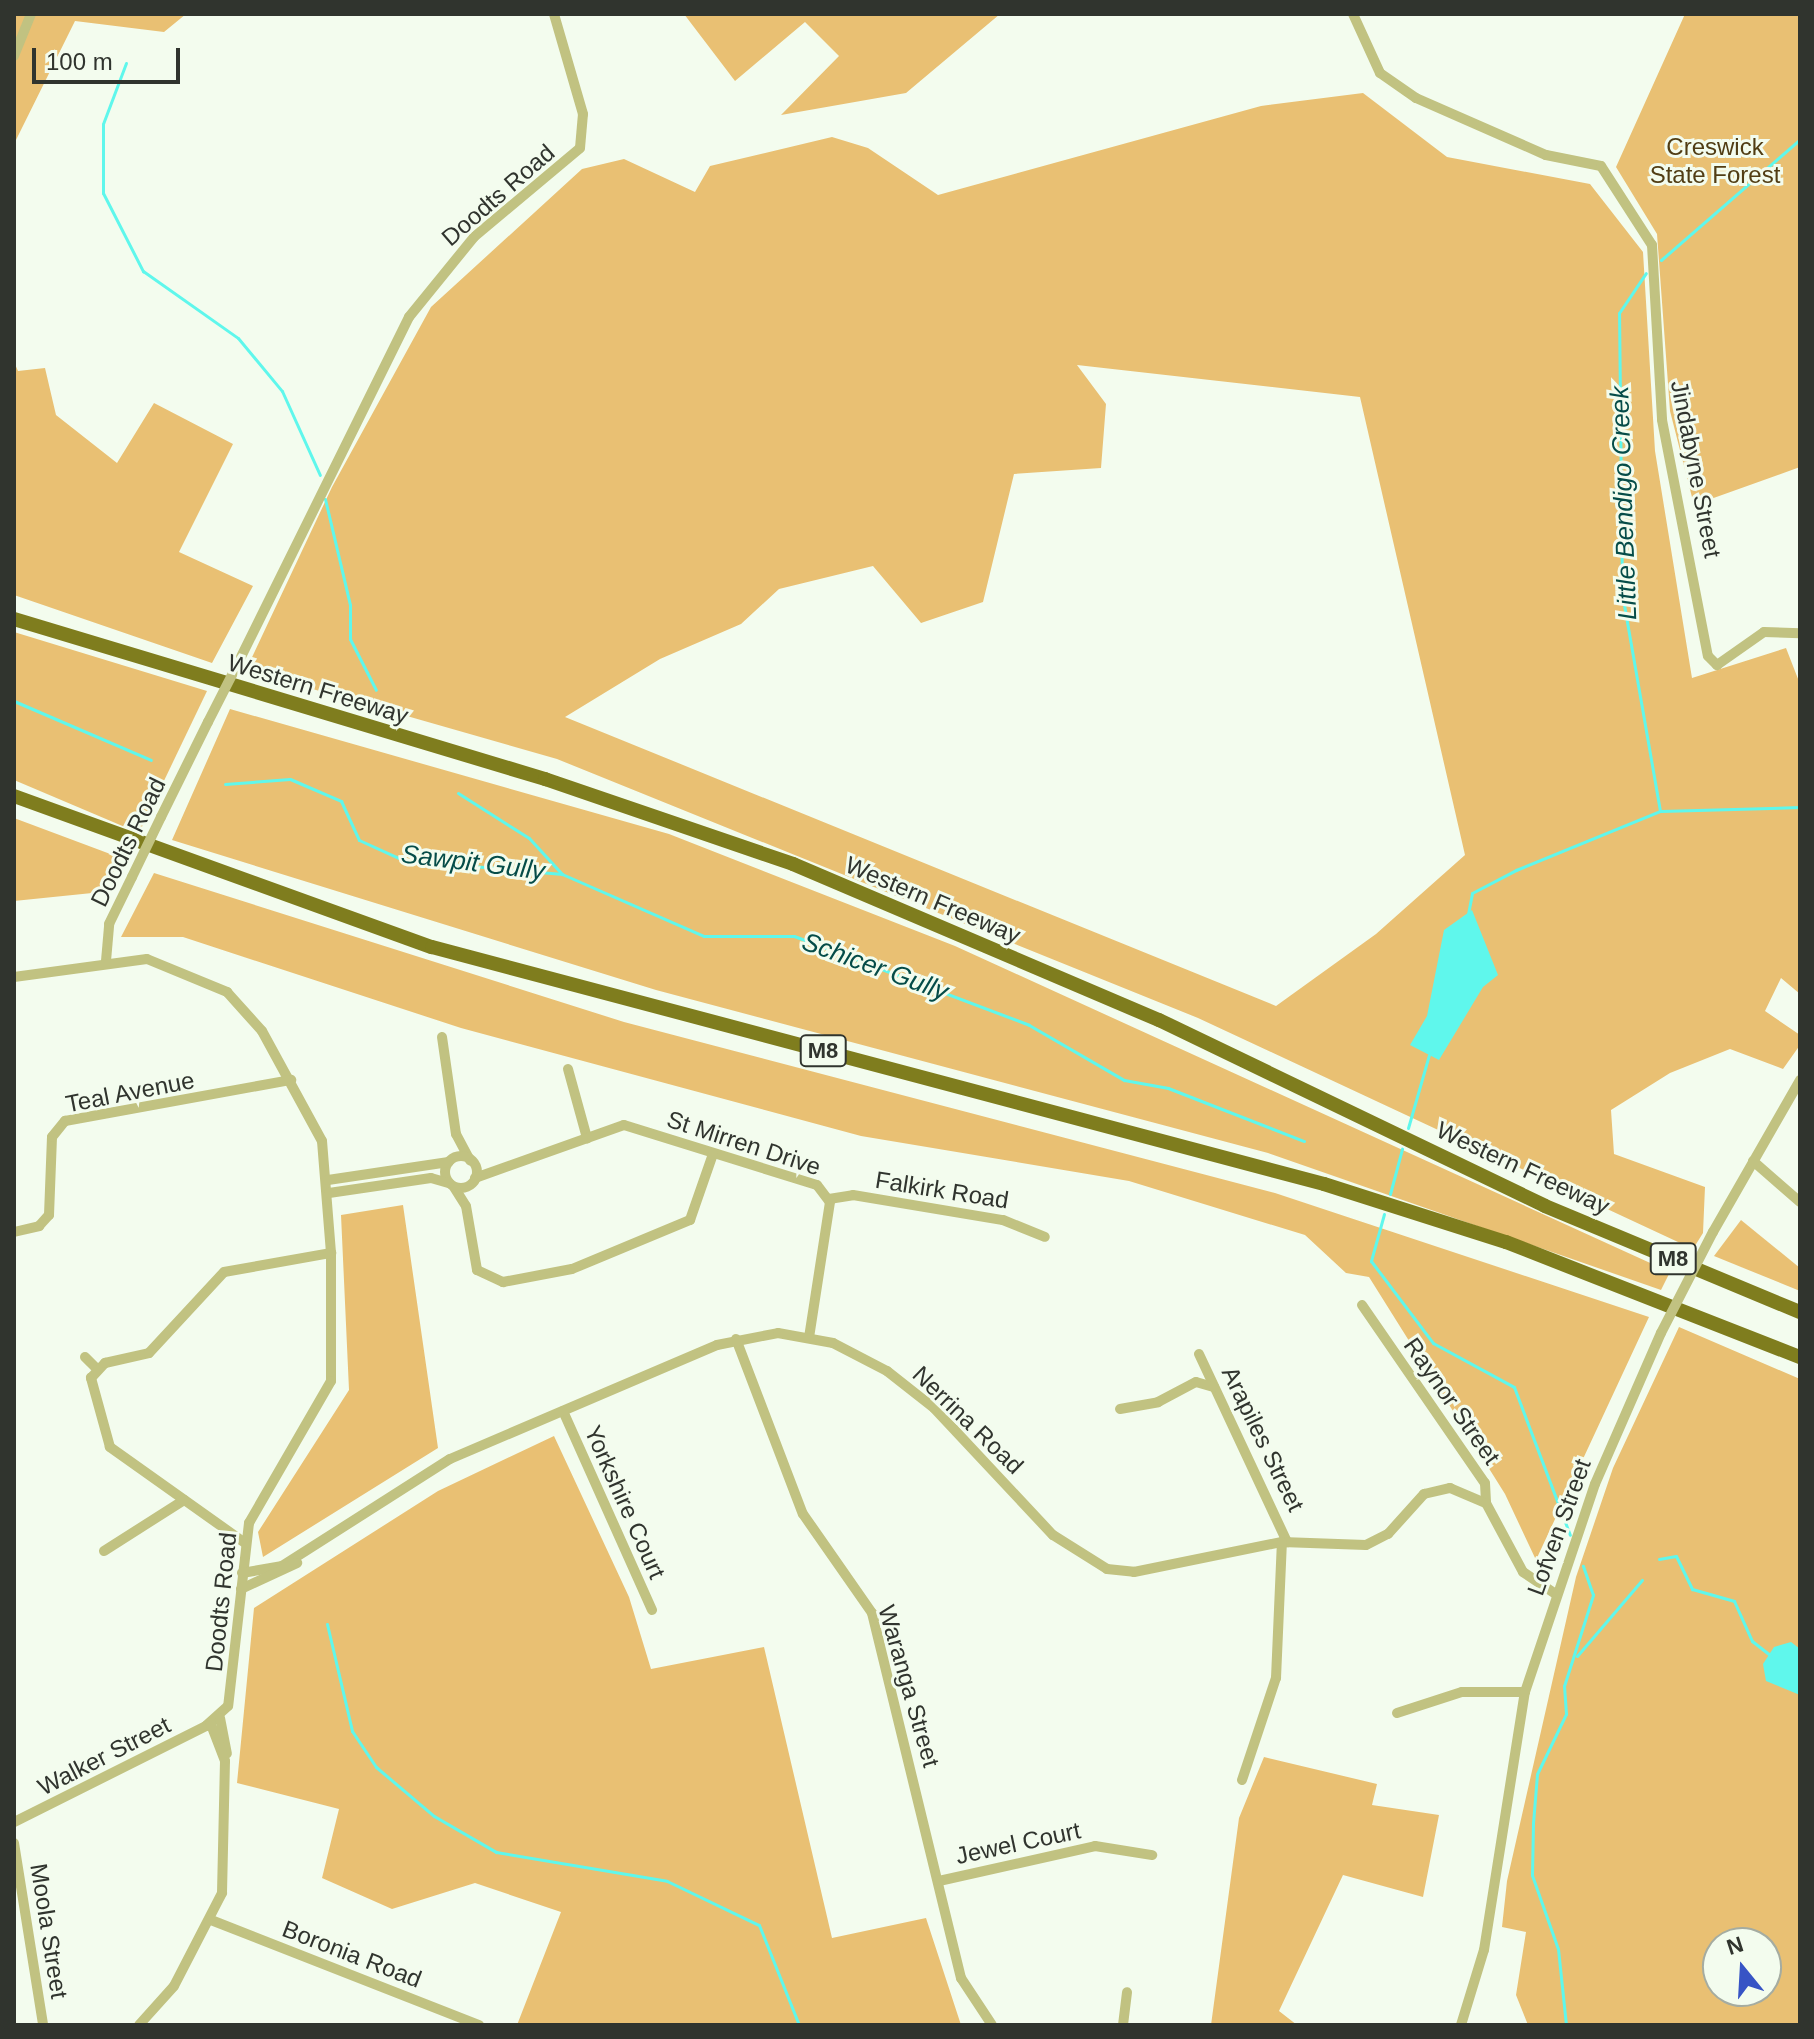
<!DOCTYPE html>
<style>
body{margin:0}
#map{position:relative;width:1814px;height:2039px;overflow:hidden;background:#f3fcee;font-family:Arial,sans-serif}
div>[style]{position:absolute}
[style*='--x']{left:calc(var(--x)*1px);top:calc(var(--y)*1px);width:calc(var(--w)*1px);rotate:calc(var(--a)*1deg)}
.green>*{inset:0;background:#e9c073}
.water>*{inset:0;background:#5ff7ec}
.stream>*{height:3px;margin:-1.5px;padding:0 1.5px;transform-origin:1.5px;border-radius:1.5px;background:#5ff7ec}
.minor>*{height:10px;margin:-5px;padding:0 5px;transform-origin:5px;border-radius:5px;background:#c1c281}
.minor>.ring{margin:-5px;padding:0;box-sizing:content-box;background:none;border:10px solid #c1c281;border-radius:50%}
.highway>*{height:14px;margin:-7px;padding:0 7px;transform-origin:7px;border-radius:7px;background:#7f7d1e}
.minor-bridge>*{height:10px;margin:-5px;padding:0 5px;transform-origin:5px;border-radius:5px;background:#c1c281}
span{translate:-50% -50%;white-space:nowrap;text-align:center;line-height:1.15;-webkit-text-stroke:6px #f3fcee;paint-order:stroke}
.shield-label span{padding:2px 6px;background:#f3fcee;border:2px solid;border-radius:6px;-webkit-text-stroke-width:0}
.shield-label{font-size:22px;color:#30342e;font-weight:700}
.park-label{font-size:24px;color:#513d14}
.street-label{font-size:24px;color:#30342e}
.water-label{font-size:26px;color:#054c48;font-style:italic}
.frame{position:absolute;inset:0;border:16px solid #30342e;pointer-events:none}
.north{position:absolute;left:1702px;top:1927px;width:80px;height:80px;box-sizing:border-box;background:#f3fcee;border:2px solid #a5aca1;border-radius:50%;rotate:342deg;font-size:22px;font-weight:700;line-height:32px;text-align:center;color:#30342e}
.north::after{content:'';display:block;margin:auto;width:28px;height:36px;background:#3754c5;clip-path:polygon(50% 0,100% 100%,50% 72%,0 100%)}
.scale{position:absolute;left:32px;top:48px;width:148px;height:36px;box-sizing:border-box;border:4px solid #30342e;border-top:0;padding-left:10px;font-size:24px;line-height:28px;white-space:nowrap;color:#30342e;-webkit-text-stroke:6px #f3fcee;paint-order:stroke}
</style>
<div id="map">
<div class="green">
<div style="clip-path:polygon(14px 14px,186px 14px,164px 32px,75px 21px,14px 144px)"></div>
<div style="clip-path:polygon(684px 14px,1000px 14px,906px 93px,781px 115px,839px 56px,805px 22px,735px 81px)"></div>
<div style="clip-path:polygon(1685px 14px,1800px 14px,1800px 467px,1694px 505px,1670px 411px,1657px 234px,1616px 167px)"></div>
<div style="clip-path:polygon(evenodd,1363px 93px,1447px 157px,1590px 184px,1643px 252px,1655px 451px,1692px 678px,1786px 648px,1800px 684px,1800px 994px,1781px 978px,1765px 1011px,1800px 1035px,1800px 1045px,1783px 1069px,1730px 1049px,1670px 1073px,1611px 1110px,1614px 1154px,1705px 1187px,1703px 1233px,1693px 1249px,1198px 1018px,557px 759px,246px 670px,332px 487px,431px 307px,582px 169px,624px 159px,695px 192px,710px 166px,832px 137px,868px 148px,938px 195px,1261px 106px,1363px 93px,1077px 365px,1360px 397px,1465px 855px,1376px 934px,1276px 1006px,565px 717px,660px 659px,741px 624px,779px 589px,873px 566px,921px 623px,983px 602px,1014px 474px,1101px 468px,1106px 404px,1077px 365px)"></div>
<div style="clip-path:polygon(14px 362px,18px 371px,45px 368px,56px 415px,117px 463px,154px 403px,233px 444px,179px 552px,253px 586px,212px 663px,14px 595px)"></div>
<div style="clip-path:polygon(14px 632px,207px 691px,139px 833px,14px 780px)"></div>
<div style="clip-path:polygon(230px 709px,669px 834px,955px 946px,1670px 1272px,1661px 1290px,1268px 1153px,656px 990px,172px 840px)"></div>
<div style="clip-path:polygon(14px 818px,121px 858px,102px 892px,14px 901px)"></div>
<div style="clip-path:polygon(154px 873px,624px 1022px,1275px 1193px,1649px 1317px,1536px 1560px,1505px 1494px,1369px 1277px,1346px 1273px,1305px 1235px,1129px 1181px,861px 1136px,461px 1028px,183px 937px,121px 937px)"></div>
<div style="clip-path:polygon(403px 1205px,438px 1448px,263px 1557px,258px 1532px,349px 1390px,341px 1215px)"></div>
<div style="clip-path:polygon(1741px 1220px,1800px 1268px,1800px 1291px,1714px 1256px)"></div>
<div style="clip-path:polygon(evenodd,1679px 1327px,1800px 1379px,1800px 2025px,1528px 2025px,1516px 1995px,1526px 1932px,1502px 1927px,1507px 1881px,1576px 1577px,1613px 1468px,1679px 1327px,1718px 1943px,1766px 1943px,1766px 1991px,1718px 1991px,1718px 1943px)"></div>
<div style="clip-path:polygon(554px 1436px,629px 1597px,651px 1669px,764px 1647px,832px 1938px,926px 1918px,961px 2025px,517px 2025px,561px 1912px,475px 1883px,392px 1909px,322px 1878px,339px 1809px,237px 1783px,254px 1608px,438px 1491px)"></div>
<div style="clip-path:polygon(1264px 1757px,1377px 1784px,1372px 1805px,1439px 1815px,1423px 1897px,1343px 1875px,1279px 2011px,1297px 2025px,1211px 2025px,1239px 1818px)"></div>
</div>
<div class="water">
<div style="clip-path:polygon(1472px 910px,1498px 975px,1483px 987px,1439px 1060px,1410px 1045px,1427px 1016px,1444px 930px)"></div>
<div style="clip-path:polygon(1791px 1642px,1800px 1649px,1800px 1695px,1766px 1681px,1763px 1664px,1774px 1647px)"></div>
</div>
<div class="stream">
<div style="--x:126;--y:63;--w:65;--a:110.7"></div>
<div style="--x:103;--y:124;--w:69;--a:90"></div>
<div style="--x:103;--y:193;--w:88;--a:62.9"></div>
<div style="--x:143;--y:271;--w:116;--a:35.2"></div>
<div style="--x:238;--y:338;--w:69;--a:50.3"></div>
<div style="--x:282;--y:391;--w:92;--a:65.7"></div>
<div style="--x:1661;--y:260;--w:184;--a:-41"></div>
<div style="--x:325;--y:499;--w:109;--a:76.7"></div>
<div style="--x:350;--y:605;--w:34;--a:90"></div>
<div style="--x:350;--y:639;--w:57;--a:63"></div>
<div style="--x:14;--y:701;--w:149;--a:23.3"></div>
<div style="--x:225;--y:784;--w:65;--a:-4.4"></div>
<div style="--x:290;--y:779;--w:56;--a:23.3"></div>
<div style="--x:341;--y:801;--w:43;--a:65.2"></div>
<div style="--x:359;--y:840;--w:48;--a:24.4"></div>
<div style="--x:403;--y:860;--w:160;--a:5"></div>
<div style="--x:458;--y:793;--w:84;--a:32.4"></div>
<div style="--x:529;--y:838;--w:49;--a:47.5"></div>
<div style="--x:562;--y:874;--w:155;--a:23.6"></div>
<div style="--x:704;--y:936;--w:90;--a:0"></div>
<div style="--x:794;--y:936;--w:251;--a:20.7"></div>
<div style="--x:1029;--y:1025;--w:110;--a:30.1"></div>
<div style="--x:1124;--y:1080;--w:45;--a:10.3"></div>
<div style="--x:1168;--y:1088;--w:146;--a:21.3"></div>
<div style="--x:1661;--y:811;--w:139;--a:-1.6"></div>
<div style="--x:1468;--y:914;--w:21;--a:-79"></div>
<div style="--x:1472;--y:893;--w:50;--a:-27.6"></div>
<div style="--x:1516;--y:870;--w:156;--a:-22.3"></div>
<div style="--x:1660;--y:811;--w:220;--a:-99.9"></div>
<div style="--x:1622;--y:594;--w:281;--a:-90.6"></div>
<div style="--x:1619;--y:313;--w:48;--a:-56"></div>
<div style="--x:1408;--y:1128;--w:76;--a:-74"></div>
<div style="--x:1390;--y:1194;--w:47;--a:-75.1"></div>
<div style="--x:1384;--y:1214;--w:49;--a:105.5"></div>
<div style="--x:1371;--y:1261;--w:103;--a:52.9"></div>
<div style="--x:1433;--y:1343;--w:92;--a:28.5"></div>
<div style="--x:1514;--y:1387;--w:158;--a:69.3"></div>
<div style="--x:1659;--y:1559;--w:17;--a:-10"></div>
<div style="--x:1676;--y:1556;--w:37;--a:64"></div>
<div style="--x:1692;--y:1589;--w:44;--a:15.9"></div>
<div style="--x:1734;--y:1601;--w:44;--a:65.8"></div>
<div style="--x:1752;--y:1641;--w:24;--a:38"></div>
<div style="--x:327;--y:1624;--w:110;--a:76.8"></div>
<div style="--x:352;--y:1731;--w:43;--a:56.3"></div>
<div style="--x:376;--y:1767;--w:76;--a:40.2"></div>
<div style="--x:434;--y:1816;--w:72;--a:30.1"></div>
<div style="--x:496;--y:1852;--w:173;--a:9.6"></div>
<div style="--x:667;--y:1881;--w:102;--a:25.6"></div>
<div style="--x:759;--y:1925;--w:108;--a:68.2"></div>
<div style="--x:1577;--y:1656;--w:100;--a:-49.5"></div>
<div style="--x:1566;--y:2025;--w:76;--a:-96"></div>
<div style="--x:1558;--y:1949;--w:78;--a:-109.4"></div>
<div style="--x:1532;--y:1875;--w:52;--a:-88.9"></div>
<div style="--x:1533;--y:1823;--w:49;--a:-85.3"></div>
<div style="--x:1537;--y:1774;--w:67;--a:-64.2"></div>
<div style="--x:1566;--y:1714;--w:28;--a:-94"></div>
<div style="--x:1564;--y:1686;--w:96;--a:-72.3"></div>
<div style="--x:1593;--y:1595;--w:31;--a:-109"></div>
</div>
<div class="minor">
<div style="--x:1353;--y:14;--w:65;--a:65.4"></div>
<div style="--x:1380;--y:73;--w:44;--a:34.8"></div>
<div style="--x:1416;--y:98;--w:142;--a:23.7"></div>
<div style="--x:1546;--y:155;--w:56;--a:11.3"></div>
<div style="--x:1601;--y:166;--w:94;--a:57.2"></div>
<div style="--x:1652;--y:245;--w:175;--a:86.7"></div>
<div style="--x:1662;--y:420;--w:240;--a:79"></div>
<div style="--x:1708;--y:656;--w:13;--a:45"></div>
<div style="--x:1717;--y:665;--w:57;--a:-35.1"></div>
<div style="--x:1764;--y:632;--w:36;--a:2"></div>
<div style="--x:14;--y:56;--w:45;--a:-68"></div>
<div style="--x:238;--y:663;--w:386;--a:-63.7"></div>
<div style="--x:409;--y:317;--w:103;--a:-50.9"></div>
<div style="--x:474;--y:237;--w:138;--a:-40"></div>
<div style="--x:580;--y:148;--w:34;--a:-85"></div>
<div style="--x:583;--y:114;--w:104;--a:-106.2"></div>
<div style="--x:161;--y:817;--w:106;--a:-63.7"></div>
<div style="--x:106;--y:961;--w:37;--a:-85"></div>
<div style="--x:109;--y:924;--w:52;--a:-63.9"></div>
<div style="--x:14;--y:977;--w:134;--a:-7.7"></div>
<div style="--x:147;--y:959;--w:87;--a:22.4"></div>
<div style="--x:227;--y:992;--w:52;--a:48.1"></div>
<div style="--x:262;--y:1031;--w:125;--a:61.4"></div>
<div style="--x:322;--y:1141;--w:112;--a:85.4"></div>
<div style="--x:331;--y:1253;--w:128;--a:90"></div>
<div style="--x:331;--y:1381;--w:164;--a:120"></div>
<div style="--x:249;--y:1523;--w:184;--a:96.5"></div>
<div style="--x:228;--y:1706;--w:30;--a:138"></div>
<div style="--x:206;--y:1726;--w:215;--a:153.4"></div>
<div style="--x:442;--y:1037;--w:98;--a:81.8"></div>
<div style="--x:456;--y:1134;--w:30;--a:62"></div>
<div style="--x:568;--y:1069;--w:72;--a:74.6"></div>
<div class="ring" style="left:445px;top:1156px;width:22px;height:22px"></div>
<div style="--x:1753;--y:1161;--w:62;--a:41.1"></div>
<div style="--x:475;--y:1178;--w:158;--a:-19.6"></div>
<div style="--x:624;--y:1125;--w:202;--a:17.3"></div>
<div style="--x:817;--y:1185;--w:21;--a:53"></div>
<div style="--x:830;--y:1202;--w:137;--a:98.8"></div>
<div style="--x:328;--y:1180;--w:122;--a:-8.5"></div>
<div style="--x:454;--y:1187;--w:22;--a:58"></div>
<div style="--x:466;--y:1206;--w:65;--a:80.2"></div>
<div style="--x:477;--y:1270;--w:29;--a:25"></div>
<div style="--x:503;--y:1282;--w:70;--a:-10.7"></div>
<div style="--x:572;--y:1269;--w:128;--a:-22.6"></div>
<div style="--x:690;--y:1220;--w:70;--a:-70.8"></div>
<div style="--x:329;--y:1193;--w:103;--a:-8.4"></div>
<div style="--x:431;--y:1178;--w:19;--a:16"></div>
<div style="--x:829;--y:1199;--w:24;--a:-9"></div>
<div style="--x:853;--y:1195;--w:152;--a:9.5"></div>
<div style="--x:1003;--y:1220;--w:45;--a:22"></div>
<div style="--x:14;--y:1232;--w:26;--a:-13"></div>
<div style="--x:39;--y:1226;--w:15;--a:-48"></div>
<div style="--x:49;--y:1215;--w:78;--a:-87.8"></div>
<div style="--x:52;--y:1137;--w:21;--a:-51"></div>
<div style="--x:65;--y:1121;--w:230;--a:-10.3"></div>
<div style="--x:1713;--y:1232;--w:175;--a:-60.2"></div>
<div style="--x:1362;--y:1305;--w:216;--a:55.4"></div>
<div style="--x:1485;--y:1483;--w:20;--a:87"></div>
<div style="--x:736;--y:1339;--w:187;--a:69.1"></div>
<div style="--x:803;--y:1514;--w:121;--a:55.1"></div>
<div style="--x:872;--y:1613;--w:376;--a:76.3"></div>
<div style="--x:961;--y:1978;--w:56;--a:56.6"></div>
<div style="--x:1199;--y:1354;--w:208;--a:64.9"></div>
<div style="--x:85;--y:1357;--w:17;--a:45"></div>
<div style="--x:1120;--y:1409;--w:39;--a:-10"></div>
<div style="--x:1158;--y:1402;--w:43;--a:-27.8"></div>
<div style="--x:1196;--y:1382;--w:19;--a:16"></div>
<div style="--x:563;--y:1411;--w:218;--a:65.9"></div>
<div style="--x:245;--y:1543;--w:166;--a:-144.6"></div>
<div style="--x:110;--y:1447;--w:72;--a:-105.4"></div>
<div style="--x:91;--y:1378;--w:21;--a:-47"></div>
<div style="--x:105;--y:1363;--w:45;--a:-12.8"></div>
<div style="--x:149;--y:1353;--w:110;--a:-47.2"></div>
<div style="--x:224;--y:1272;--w:109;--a:-10.1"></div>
<div style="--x:104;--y:1551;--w:95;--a:-32.5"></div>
<div style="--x:242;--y:1573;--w:41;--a:-9.9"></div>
<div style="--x:282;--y:1566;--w:199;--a:-32.5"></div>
<div style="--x:450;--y:1459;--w:290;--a:-23.1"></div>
<div style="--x:717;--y:1345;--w:62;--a:-11.1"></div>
<div style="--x:778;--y:1333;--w:56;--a:10.3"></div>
<div style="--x:833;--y:1343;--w:61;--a:27.4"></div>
<div style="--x:887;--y:1371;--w:60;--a:38.2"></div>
<div style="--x:934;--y:1408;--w:174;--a:46.9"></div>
<div style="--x:1053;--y:1535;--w:64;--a:32.2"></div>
<div style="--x:1107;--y:1569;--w:27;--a:6"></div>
<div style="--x:1134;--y:1572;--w:151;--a:-11.5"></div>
<div style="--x:1282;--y:1542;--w:84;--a:2"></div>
<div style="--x:1366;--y:1545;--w:25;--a:-27"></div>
<div style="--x:1388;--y:1534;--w:54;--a:-48"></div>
<div style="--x:1424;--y:1494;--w:27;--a:-13"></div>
<div style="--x:1450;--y:1488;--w:39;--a:23"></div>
<div style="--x:1486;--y:1503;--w:78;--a:61.8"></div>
<div style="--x:1523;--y:1572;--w:40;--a:34"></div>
<div style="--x:241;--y:1589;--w:62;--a:-24.9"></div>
<div style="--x:1397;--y:1713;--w:68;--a:-17.9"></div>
<div style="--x:1462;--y:1692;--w:63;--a:0"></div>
<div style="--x:220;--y:1718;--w:36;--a:79"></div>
<div style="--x:1242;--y:1780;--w:108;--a:-71.6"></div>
<div style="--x:1276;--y:1678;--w:136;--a:-87.5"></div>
<div style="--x:14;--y:1843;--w:184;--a:80.9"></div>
<div style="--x:939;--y:1881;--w:160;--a:-12.6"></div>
<div style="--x:1095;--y:1846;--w:58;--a:9"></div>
<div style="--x:211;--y:1920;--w:288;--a:21.4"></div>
<div style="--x:139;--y:2025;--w:52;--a:-48.1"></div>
<div style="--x:174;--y:1986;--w:105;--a:-62.7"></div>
<div style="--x:222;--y:1893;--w:132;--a:-88.7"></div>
<div style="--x:225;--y:1761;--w:40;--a:-111"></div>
<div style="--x:1123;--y:2025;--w:33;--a:-83"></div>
<div style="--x:1461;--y:2025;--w:78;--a:-73"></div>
<div style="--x:1484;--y:1950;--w:261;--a:-81"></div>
<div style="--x:1525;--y:1692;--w:219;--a:-71.4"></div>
<div style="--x:1595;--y:1484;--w:165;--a:-66.4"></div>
</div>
<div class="highway">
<div style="--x:14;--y:619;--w:555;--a:16.77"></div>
<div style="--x:545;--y:779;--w:262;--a:18.9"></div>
<div style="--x:793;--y:864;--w:398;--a:23.1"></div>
<div style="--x:1159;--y:1020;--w:428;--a:25.7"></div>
<div style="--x:1545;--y:1206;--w:276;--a:22.6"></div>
<div style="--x:14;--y:796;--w:444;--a:19.9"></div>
<div style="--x:432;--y:947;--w:923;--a:14.88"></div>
<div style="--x:1324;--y:1184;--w:191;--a:17.7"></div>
<div style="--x:1506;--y:1242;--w:316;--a:21.4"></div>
</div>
<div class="minor-bridge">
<div style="--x:208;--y:722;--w:66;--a:-63"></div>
<div style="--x:132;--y:877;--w:67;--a:-64.2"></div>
<div style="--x:1661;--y:1333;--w:114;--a:-62.8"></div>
</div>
<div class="shield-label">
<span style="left:823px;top:1051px">M8</span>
<span style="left:1673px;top:1259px">M8</span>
</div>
<div class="park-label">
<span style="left:1715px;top:161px">Creswick<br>State Forest</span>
</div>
<div class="street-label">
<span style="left:498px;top:195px;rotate:-41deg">Doodts Road</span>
<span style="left:1696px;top:469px;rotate:79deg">Jindabyne Street</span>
<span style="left:318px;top:689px;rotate:17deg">Western Freeway</span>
<span style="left:128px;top:842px;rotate:-64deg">Doodts Road</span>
<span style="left:933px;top:900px;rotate:23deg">Western Freeway</span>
<span style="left:130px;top:1092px;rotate:-11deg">Teal Avenue</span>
<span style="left:744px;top:1143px;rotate:18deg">St Mirren Drive</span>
<span style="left:1523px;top:1168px;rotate:25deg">Western Freeway</span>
<span style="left:942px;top:1190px;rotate:9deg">Falkirk Road</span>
<span style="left:1452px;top:1401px;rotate:55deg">Raynor Street</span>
<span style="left:968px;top:1420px;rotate:44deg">Nerrina Road</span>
<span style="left:1263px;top:1439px;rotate:64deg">Arapiles Street</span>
<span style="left:625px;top:1502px;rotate:66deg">Yorkshire Court</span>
<span style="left:1559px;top:1527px;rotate:-70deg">Lofven Street</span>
<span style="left:221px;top:1602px;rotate:-84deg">Doodts Road</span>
<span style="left:909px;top:1686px;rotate:74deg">Waranga Street</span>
<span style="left:104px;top:1756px;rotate:-27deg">Walker Street</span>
<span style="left:1018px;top:1843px;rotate:-12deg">Jewel Court</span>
<span style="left:49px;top:1931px;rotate:81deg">Moola Street</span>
<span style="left:352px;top:1954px;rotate:21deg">Boronia Road</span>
</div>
<div class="water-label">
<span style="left:1624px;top:503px;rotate:-92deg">Little Bendigo Creek</span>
<span style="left:473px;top:863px;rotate:7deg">Sawpit Gully</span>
<span style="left:875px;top:967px;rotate:20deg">Schicer Gully</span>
</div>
<div class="frame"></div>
<div class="north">N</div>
<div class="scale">100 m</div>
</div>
